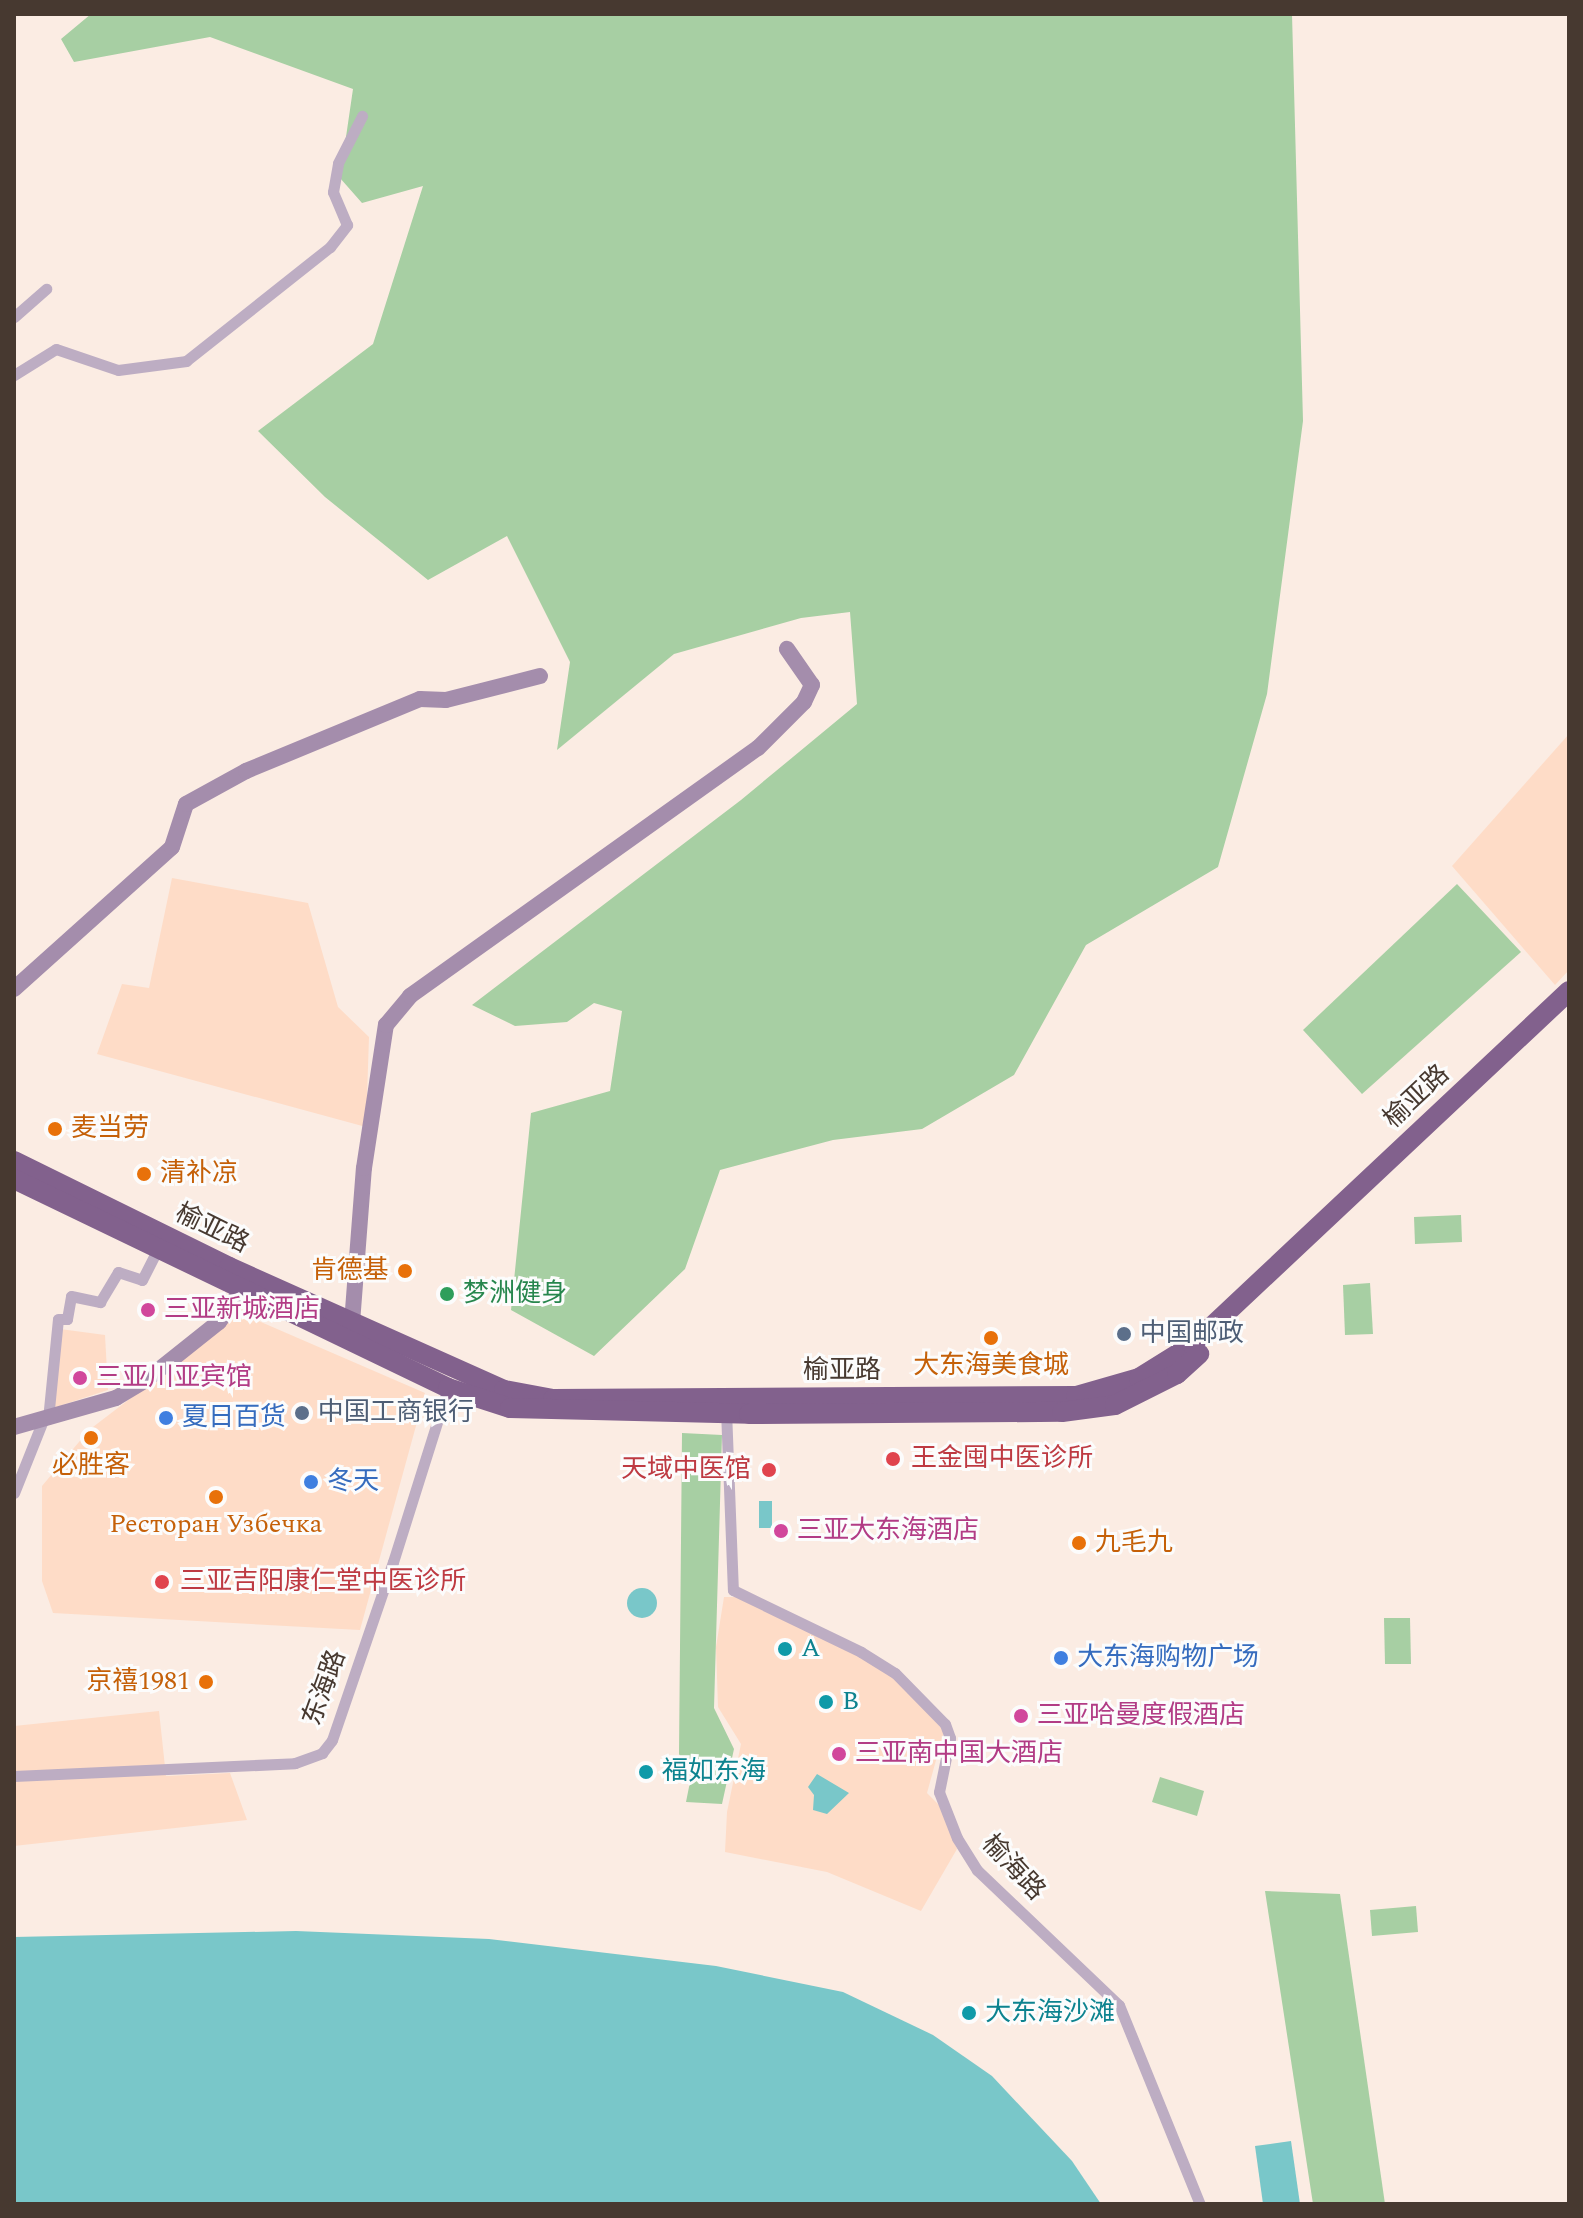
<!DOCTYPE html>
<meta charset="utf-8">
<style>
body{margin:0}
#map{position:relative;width:1583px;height:2218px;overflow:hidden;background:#fbece3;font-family:Spectral,"Noto Sans SC",serif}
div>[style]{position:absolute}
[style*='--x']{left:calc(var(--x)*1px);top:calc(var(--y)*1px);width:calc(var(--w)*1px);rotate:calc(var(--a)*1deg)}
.built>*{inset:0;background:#fedcc7}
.green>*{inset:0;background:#a7cfa3}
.water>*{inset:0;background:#79c7c9}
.round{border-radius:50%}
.street>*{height:11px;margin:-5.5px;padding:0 5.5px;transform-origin:5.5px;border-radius:5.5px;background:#bdadc3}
.secondary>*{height:16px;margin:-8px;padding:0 8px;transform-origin:8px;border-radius:8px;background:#a48dac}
.highway>*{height:20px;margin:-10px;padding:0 10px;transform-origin:10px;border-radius:10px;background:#82618d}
.dots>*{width:22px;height:22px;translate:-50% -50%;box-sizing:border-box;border:4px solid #fcfcfc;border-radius:50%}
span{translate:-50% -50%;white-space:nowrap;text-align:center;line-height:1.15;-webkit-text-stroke:6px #fcfcfc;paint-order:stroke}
.street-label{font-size:26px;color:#473930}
.food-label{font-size:26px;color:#c56008}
.left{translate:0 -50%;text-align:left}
.right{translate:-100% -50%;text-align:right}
.leisure-label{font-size:26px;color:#27864d}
.hotel-label{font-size:26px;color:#b23c85}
.service-label{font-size:26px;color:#4e5e75}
.shop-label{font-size:26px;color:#366cbe}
.health-label{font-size:26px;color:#be3a42}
.culture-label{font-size:26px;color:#0d838f}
.frame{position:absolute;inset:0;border:16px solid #473930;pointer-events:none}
</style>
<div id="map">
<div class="built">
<div style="clip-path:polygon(1569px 734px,1569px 970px,1555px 985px,1452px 866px)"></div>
<div style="clip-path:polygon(172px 878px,308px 903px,338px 1007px,369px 1037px,366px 1127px,97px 1054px,122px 984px,149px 988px)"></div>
<div style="clip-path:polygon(233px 1310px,425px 1393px,360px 1630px,53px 1613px,42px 1581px,42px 1486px,89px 1430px,216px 1333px)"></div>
<div style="clip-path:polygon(60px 1329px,105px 1335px,108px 1390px,50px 1409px)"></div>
<div style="clip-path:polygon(724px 1597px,737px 1597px,832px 1640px,894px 1676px,944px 1731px,927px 1793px,939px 1805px,957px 1849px,921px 1911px,827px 1872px,725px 1852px,727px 1812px,741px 1744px,718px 1707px,716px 1647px)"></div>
<div style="clip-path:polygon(159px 1711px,166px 1776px,230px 1773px,247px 1820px,14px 1846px,14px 1726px)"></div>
</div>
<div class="green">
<div style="clip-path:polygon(91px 14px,1292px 14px,1303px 421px,1267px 694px,1218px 867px,1086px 945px,1014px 1075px,922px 1129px,833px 1140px,720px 1170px,685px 1269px,594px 1356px,511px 1310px,531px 1113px,610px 1091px,622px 1011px,594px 1003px,567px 1022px,515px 1026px,472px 1005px,741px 800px,857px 704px,850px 612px,801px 618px,674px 654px,557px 750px,570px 662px,507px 536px,428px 580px,325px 497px,258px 431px,373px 344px,423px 186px,362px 203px,340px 178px,353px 89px,210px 37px,74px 62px,61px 39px)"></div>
<div style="clip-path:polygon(1457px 884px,1521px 952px,1362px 1094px,1303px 1030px)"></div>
<div style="clip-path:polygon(1461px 1215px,1462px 1242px,1415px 1244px,1414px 1217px)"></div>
<div style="clip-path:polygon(1370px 1283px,1373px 1334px,1345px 1335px,1343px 1285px)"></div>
<div style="clip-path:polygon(682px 1433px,722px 1435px,714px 1708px,734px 1749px,722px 1804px,686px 1802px,691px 1777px,679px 1754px)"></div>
<div style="clip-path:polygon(1384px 1618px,1410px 1618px,1411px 1664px,1385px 1664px)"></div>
<div style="clip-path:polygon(1160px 1777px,1204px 1791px,1197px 1816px,1152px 1802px)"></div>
<div style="clip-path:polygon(1265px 1891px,1340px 1894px,1385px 2204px,1313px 2204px)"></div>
<div style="clip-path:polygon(1416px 1906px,1418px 1932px,1372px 1936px,1370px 1910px)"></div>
</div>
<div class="water">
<div style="clip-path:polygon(759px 1501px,772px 1501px,772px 1528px,759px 1528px)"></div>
<div class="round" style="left:627px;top:1588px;width:30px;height:30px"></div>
<div style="clip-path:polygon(817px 1774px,849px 1793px,827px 1814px,813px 1810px,814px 1795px,808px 1787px)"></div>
<div style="clip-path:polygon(296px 1931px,489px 1939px,716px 1966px,843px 1992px,933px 2035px,992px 2076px,1072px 2161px,1101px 2204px,14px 2204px,14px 1937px)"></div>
<div style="clip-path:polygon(1291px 2141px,1300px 2204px,1263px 2204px,1255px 2146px)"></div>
</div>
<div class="street">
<div style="--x:14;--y:317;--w:43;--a:-41.2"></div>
<div style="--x:14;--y:375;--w:49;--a:-31.8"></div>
<div style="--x:56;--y:349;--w:65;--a:18.7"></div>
<div style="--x:118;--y:370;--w:69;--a:-7.5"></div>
<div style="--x:186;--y:361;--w:184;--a:-38.4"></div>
<div style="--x:330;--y:247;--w:28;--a:-52"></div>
<div style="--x:347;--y:225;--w:36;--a:-113"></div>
<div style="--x:333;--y:192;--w:29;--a:-80"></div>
<div style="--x:338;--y:163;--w:53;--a:-62.9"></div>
<div style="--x:726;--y:1410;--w:180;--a:87.8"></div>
<div style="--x:733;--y:1590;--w:142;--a:25.8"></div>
<div style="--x:861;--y:1652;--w:40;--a:32"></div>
<div style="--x:895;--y:1673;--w:71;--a:45.6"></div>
<div style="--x:945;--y:1724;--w:15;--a:70"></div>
<div style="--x:950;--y:1738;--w:55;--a:101.5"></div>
<div style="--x:939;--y:1792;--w:49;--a:68.6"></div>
<div style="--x:957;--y:1838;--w:38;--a:58"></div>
<div style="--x:977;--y:1870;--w:196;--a:43.6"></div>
<div style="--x:1119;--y:2005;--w:215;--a:67.9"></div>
<div style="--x:48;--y:1419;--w:100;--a:-84.3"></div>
<div style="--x:58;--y:1319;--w:9;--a:0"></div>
<div style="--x:67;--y:1319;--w:23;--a:-80"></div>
<div style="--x:71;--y:1296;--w:30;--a:12"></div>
<div style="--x:100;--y:1302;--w:35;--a:-59"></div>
<div style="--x:118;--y:1272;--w:25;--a:18"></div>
<div style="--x:142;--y:1280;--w:33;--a:-63"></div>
<div style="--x:14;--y:1493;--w:79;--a:-68.3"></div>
<div style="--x:14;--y:1776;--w:281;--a:-2.6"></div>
<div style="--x:295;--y:1763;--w:29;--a:-20"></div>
<div style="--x:322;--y:1753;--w:16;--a:-52"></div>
<div style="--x:332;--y:1740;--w:188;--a:-71.1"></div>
<div style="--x:393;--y:1562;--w:182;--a:-72.5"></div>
</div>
<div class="secondary">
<div style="--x:14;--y:989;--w:212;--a:-41.9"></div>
<div style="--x:172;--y:847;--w:45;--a:-72"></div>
<div style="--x:186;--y:804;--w:68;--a:-28.8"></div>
<div style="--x:246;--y:771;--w:188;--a:-22.5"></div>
<div style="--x:420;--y:699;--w:26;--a:2"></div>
<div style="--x:446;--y:700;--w:97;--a:-14.3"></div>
<div style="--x:352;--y:1323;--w:155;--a:-85.6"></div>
<div style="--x:364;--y:1168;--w:145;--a:-81.3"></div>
<div style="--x:386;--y:1025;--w:38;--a:-50"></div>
<div style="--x:410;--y:996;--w:427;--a:-35.5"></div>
<div style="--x:758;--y:748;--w:65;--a:-45"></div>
<div style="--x:804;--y:702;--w:19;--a:-65"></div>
<div style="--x:812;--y:685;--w:44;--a:-124.8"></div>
<div style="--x:14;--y:1427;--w:106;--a:-15.9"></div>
<div style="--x:116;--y:1398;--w:35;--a:-31"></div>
<div style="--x:146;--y:1380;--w:93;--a:-38.5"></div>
<div style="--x:219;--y:1322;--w:50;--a:-54.7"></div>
</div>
<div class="highway">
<div style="--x:14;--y:1161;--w:240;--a:26.2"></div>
<div style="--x:229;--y:1267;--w:301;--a:24.1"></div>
<div style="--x:504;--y:1390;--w:50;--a:10.4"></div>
<div style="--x:553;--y:1399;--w:523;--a:-0.33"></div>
<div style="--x:1076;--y:1396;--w:66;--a:-15.9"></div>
<div style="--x:1139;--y:1378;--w:62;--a:-31.9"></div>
<div style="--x:1192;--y:1345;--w:517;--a:-43.2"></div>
<div style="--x:14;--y:1179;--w:482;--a:25.7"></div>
<div style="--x:448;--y:1388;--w:65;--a:17.9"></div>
<div style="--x:510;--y:1408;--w:239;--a:1.4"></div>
<div style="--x:749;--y:1414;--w:313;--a:-0.4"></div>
<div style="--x:1062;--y:1412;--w:53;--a:-7.5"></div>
<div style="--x:1115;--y:1405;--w:69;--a:-26.6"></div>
<div style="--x:1177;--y:1374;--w:30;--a:-42"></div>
</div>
<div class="dots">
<div style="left:55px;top:1129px;background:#e8710a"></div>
<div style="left:144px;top:1174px;background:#e8710a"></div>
<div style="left:405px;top:1271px;background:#e8710a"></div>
<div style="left:447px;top:1294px;background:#2e9e5b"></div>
<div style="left:148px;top:1310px;background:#d1479c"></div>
<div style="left:1124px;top:1334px;background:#5c6f8a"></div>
<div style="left:991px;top:1338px;background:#e8710a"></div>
<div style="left:80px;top:1378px;background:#d1479c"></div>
<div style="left:302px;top:1413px;background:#5c6f8a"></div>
<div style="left:166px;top:1418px;background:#3f7fe0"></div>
<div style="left:91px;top:1438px;background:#e8710a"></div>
<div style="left:893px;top:1459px;background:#e0444e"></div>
<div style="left:769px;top:1470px;background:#e0444e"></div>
<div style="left:311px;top:1482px;background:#3f7fe0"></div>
<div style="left:216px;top:1497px;background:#e8710a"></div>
<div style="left:781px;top:1531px;background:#d1479c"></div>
<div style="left:1079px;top:1543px;background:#e8710a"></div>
<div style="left:162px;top:1582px;background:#e0444e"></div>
<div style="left:785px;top:1649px;background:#0f9aa8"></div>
<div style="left:1061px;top:1658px;background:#3f7fe0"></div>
<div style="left:206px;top:1682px;background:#e8710a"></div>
<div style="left:826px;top:1702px;background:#0f9aa8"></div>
<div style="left:1021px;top:1716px;background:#d1479c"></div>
<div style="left:839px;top:1754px;background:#d1479c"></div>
<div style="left:646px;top:1772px;background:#0f9aa8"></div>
<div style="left:969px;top:2013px;background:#0f9aa8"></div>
</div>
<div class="street-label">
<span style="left:1417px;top:1097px;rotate:-43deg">榆亚路</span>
<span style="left:212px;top:1229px;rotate:26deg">榆亚路</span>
<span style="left:842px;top:1371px">榆亚路</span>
<span style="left:325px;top:1688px;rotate:-70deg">东海路</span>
<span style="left:1013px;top:1868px;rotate:47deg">榆海路</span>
</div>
<div class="food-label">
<span class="left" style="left:71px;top:1129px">麦当劳</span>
<span class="left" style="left:160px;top:1174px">清补凉</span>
<span class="right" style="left:389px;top:1271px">肯德基</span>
<span style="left:991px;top:1366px">大东海美食城</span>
<span style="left:91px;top:1466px">必胜客</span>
<span style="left:216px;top:1525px">Ресторан Узбечка</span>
<span class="left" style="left:1095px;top:1543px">九毛九</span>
<span class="right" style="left:190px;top:1682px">京禧1981</span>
</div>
<div class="leisure-label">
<span class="left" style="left:463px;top:1294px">梦洲健身</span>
</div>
<div class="hotel-label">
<span class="left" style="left:164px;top:1310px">三亚新城酒店</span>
<span class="left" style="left:96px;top:1378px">三亚川亚宾馆</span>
<span class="left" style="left:797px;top:1531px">三亚大东海酒店</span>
<span class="left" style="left:1037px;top:1716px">三亚哈曼度假酒店</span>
<span class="left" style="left:855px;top:1754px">三亚南中国大酒店</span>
</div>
<div class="service-label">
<span class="left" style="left:1140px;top:1334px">中国邮政</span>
<span class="left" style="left:318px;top:1413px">中国工商银行</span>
</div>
<div class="shop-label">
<span class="left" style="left:182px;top:1418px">夏日百货</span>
<span class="left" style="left:327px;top:1482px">冬天</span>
<span class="left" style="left:1077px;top:1658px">大东海购物广场</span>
</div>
<div class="health-label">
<span class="left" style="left:911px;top:1459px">王金囤中医诊所</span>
<span class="right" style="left:751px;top:1470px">天域中医馆</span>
<span class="left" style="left:180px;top:1582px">三亚吉阳康仁堂中医诊所</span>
</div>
<div class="culture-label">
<span class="left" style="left:801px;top:1649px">A</span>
<span class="left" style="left:842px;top:1702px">B</span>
<span class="left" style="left:662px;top:1772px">福如东海</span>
<span class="left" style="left:985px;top:2013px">大东海沙滩</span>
</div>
<div class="frame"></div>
</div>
